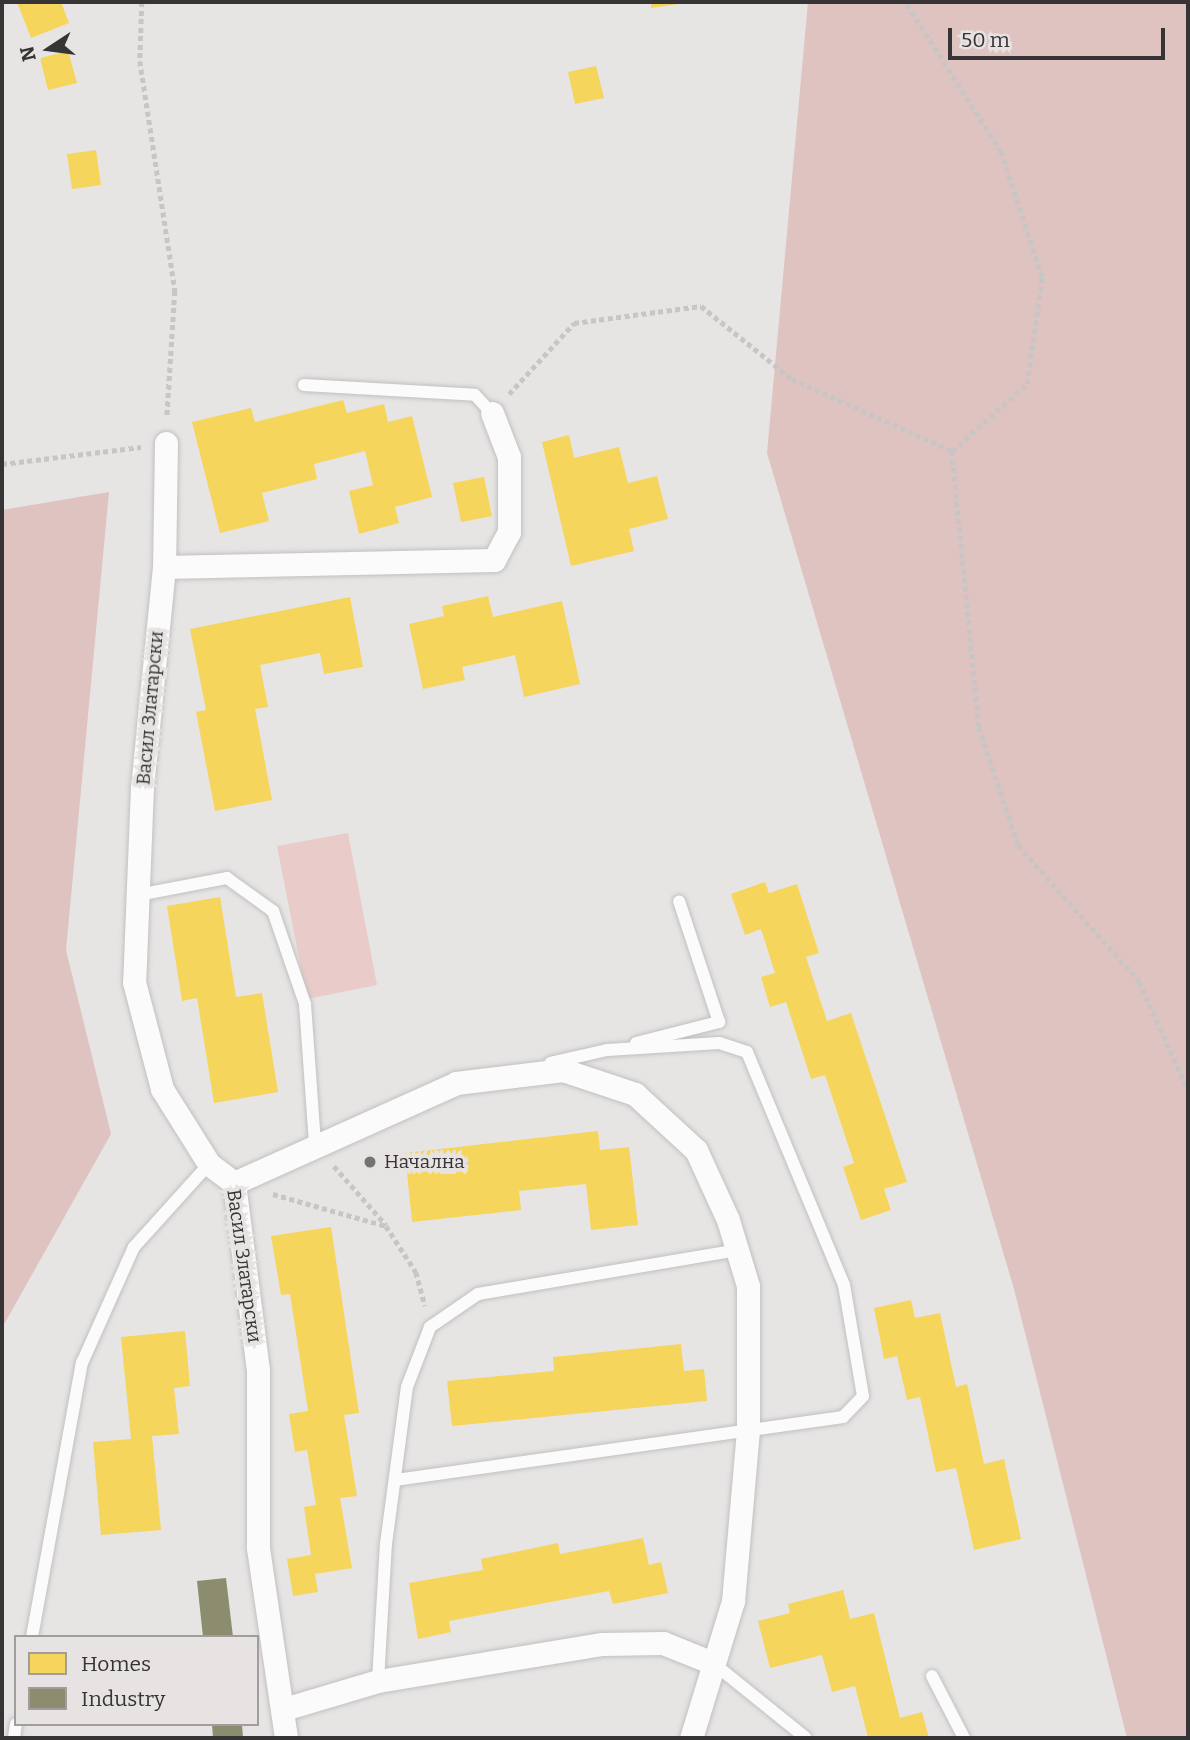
<!DOCTYPE html>
<meta charset="utf-8">
<style>
body{margin:0}
#map{position:relative;width:1190px;height:1740px;overflow:hidden;background:#e7e4e4;font-family:Bitter,serif}
div>[style]{position:absolute}
[style*='--x']{left:calc(var(--x)*1px);top:calc(var(--y)*1px);width:calc(var(--w)*1px);rotate:calc(var(--a)*1deg)}
.green>*{inset:0;background:#e9ccc9}
.forest>*{inset:0;background:#dfc3c0}
.homes>*{inset:0;background:#f6d55c}
.industry>*{inset:0;background:#8c8c6e}
.path>*{height:4.5px;margin-top:-2.25px;transform-origin:0;background:repeating-linear-gradient(90deg,#c7c5c5 0 5px,transparent 0 8.5px)}
.roads{filter:drop-shadow(0 0 2px #c2c0c0) drop-shadow(0 0 2px #c2c0c0)}
.lane>*{height:12px;margin:-6px;padding:0 6px;transform-origin:6px;border-radius:6px;background:#fbfbfb}
.street>*{height:23px;margin:-11.5px;padding:0 11.5px;transform-origin:11.5px;border-radius:11.5px;background:#fbfbfb}
.dots>*{width:19px;height:19px;translate:-50% -50%;box-sizing:border-box;border:4px solid #e8e3e3;border-radius:50%}
span{translate:-50% -50%;white-space:nowrap;text-align:center;line-height:1.15;-webkit-text-stroke:7px #e8e3e3;paint-order:stroke}
.street-label{font-size:19px;color:#363434}
.poi-label{font-size:19px;color:#363434}
.left{translate:0 -50%;text-align:left}
.frame{position:absolute;inset:0;border:4px solid #363434;pointer-events:none}
.legend{position:absolute;left:14px;top:1635px;width:245px;height:91px;box-sizing:border-box;background:#e8e3e3;border:2px solid #a19d9d;margin:0;padding:9px 12px;list-style:none;font-size:21px;color:#363434}
.legend li{display:flex;align-items:center;gap:14px;height:35px}
.legend b{width:35px;border:2px solid #a19d9d}
.north{position:absolute;left:14px;top:14px;width:70px;height:70px;-webkit-text-stroke:5px #e8e3e3;paint-order:stroke;rotate:257deg;font-size:19px;font-weight:700;line-height:28px;text-align:center;color:#363434}
.north::after{content:'';display:block;margin:auto;width:24px;height:32px;background:#363434;clip-path:polygon(50% 0,100% 100%,50% 72%,0 100%)}
.scale{position:absolute;left:948px;top:28px;width:217px;height:32px;box-sizing:border-box;border:4px solid #363434;border-top:0;padding-left:9px;font-size:21px;line-height:24px;white-space:nowrap;color:#363434;-webkit-text-stroke:5px #e8e3e3;paint-order:stroke}
</style>
<div id="map">
<div class="green">
<div style="clip-path:polygon(348px 833px,377px 985px,307px 999px,277px 846px)"></div>
</div>
<div class="forest">
<div style="clip-path:polygon(808px 2px,1188px 2px,1188px 1738px,1127px 1738px,1014px 1289px,767px 453px)"></div>
<div style="clip-path:polygon(109px 492px,66px 950px,111px 1134px,2px 1328px,2px 510px)"></div>
</div>
<div class="homes">
<div style="clip-path:polygon(17px 2px,61px 2px,69px 23px,31px 38px)"></div>
<div style="clip-path:polygon(651px 2px,686px 2px,686px 3px,651px 8px)"></div>
<div style="clip-path:polygon(68px 51px,77px 83px,48px 90px,40px 58px)"></div>
<div style="clip-path:polygon(596px 66px,604px 98px,575px 104px,568px 72px)"></div>
<div style="clip-path:polygon(96px 150px,101px 185px,72px 189px,67px 154px)"></div>
<div style="clip-path:polygon(343px 400px,347px 413px,384px 404px,388px 422px,412px 416px,432px 497px,395px 507px,399px 523px,359px 534px,349px 491px,373px 485px,365px 451px,314px 464px,317px 479px,262px 493px,269px 521px,220px 533px,192px 422px,251px 408px,255px 422px)"></div>
<div style="clip-path:polygon(569px 435px,574px 458px,619px 447px,628px 483px,657px 476px,668px 519px,629px 529px,634px 551px,571px 566px,542px 442px)"></div>
<div style="clip-path:polygon(484px 477px,492px 516px,461px 522px,453px 483px)"></div>
<div style="clip-path:polygon(488px 596px,493px 617px,562px 601px,580px 684px,524px 697px,515px 655px,462px 667px,465px 680px,423px 689px,409px 624px,444px 616px,442px 606px)"></div>
<div style="clip-path:polygon(350px 597px,363px 667px,324px 674px,320px 653px,260px 665px,268px 707px,255px 709px,272px 800px,215px 811px,196px 712px,206px 710px,190px 629px)"></div>
<div style="clip-path:polygon(765px 882px,769px 893px,797px 884px,819px 953px,806px 957px,827px 1021px,851px 1013px,907px 1182px,884px 1189px,891px 1210px,861px 1220px,843px 1167px,854px 1163px,825px 1075px,811px 1079px,786px 1002px,770px 1007px,761px 977px,775px 973px,761px 929px,745px 935px,731px 894px)"></div>
<div style="clip-path:polygon(220px 897px,236px 997px,262px 993px,278px 1092px,214px 1103px,197px 998px,182px 1001px,167px 906px)"></div>
<div style="clip-path:polygon(598px 1131px,600px 1150px,629px 1147px,638px 1225px,591px 1230px,586px 1184px,519px 1191px,521px 1210px,412px 1222px,405px 1153px)"></div>
<div style="clip-path:polygon(331px 1227px,359px 1413px,344px 1415px,357px 1496px,340px 1498px,352px 1568px,315px 1574px,318px 1592px,293px 1596px,287px 1559px,311px 1555px,304px 1507px,316px 1505px,307px 1450px,295px 1452px,289px 1414px,308px 1411px,290px 1294px,281px 1295px,271px 1236px)"></div>
<div style="clip-path:polygon(911px 1300px,915px 1318px,940px 1313px,956px 1387px,967px 1384px,984px 1464px,1004px 1459px,1021px 1539px,974px 1550px,956px 1468px,936px 1472px,920px 1397px,907px 1400px,897px 1356px,884px 1359px,874px 1308px)"></div>
<div style="clip-path:polygon(185px 1331px,190px 1386px,174px 1388px,179px 1434px,152px 1436px,161px 1530px,101px 1535px,93px 1442px,131px 1439px,121px 1337px)"></div>
<div style="clip-path:polygon(681px 1344px,684px 1371px,704px 1369px,707px 1401px,452px 1426px,447px 1381px,554px 1371px,553px 1357px)"></div>
<div style="clip-path:polygon(643px 1538px,649px 1565px,661px 1562px,668px 1593px,613px 1604px,609px 1591px,449px 1621px,451px 1632px,418px 1639px,409px 1583px,483px 1570px,481px 1559px,558px 1543px,560px 1554px)"></div>
<div style="clip-path:polygon(843px 1590px,850px 1619px,874px 1613px,900px 1718px,922px 1712px,929px 1738px,868px 1738px,855px 1686px,832px 1692px,822px 1655px,770px 1668px,758px 1621px,790px 1613px,788px 1604px)"></div>
</div>
<div class="industry">
<div style="clip-path:polygon(226px 1578px,233px 1637px,203px 1637px,197px 1581px)"></div>
<div style="clip-path:polygon(212px 1724px,242px 1724px,243px 1738px,213px 1738px)"></div>
</div>
<div class="path">
<div style="--x:142;--y:2;--w:59;--a:91.9"></div>
<div style="--x:140;--y:61;--w:233;--a:81.3"></div>
<div style="--x:175;--y:291;--w:127;--a:93.6"></div>
<div style="--x:509;--y:394;--w:96;--a:-47.5"></div>
<div style="--x:574;--y:323;--w:128;--a:-7.6"></div>
<div style="--x:701;--y:306;--w:117;--a:38.7"></div>
<div style="--x:792;--y:379;--w:175;--a:24.2"></div>
<div style="--x:952;--y:451;--w:101;--a:-41.8"></div>
<div style="--x:1027;--y:384;--w:108;--a:-82"></div>
<div style="--x:1042;--y:277;--w:132;--a:-108.2"></div>
<div style="--x:1001;--y:152;--w:178;--a:-122.6"></div>
<div style="--x:952;--y:451;--w:277;--a:84.4"></div>
<div style="--x:979;--y:727;--w:124;--a:71.7"></div>
<div style="--x:1018;--y:845;--w:182;--a:48.3"></div>
<div style="--x:1139;--y:981;--w:120;--a:65.8"></div>
<div style="--x:2;--y:464;--w:140;--a:-7"></div>
<div style="--x:334;--y:1166;--w:79;--a:48.6"></div>
<div style="--x:273;--y:1194;--w:117;--a:15.8"></div>
<div style="--x:386;--y:1226;--w:55;--a:56.9"></div>
<div style="--x:416;--y:1272;--w:35;--a:75"></div>
</div>
<div class="roads">
<div class="lane">
<div style="--x:304;--y:385;--w:171;--a:3.3"></div>
<div style="--x:475;--y:395;--w:25;--a:47"></div>
<div style="--x:138;--y:895;--w:91;--a:-10.8"></div>
<div style="--x:227;--y:878;--w:57;--a:35.7"></div>
<div style="--x:273;--y:911;--w:98;--a:71"></div>
<div style="--x:305;--y:1004;--w:140;--a:85.9"></div>
<div style="--x:636;--y:1043;--w:86;--a:-14.2"></div>
<div style="--x:719;--y:1022;--w:127;--a:-108.3"></div>
<div style="--x:395;--y:1480;--w:452;--a:-8"></div>
<div style="--x:843;--y:1417;--w:29;--a:-46"></div>
<div style="--x:863;--y:1396;--w:113;--a:-99.7"></div>
<div style="--x:844;--y:1285;--w:252;--a:-112.6"></div>
<div style="--x:747;--y:1052;--w:29;--a:-162"></div>
<div style="--x:719;--y:1043;--w:112;--a:176.4"></div>
<div style="--x:607;--y:1050;--w:58;--a:167.2"></div>
<div style="--x:32;--y:1637;--w:279;--a:-79.7"></div>
<div style="--x:82;--y:1363;--w:127;--a:-65.9"></div>
<div style="--x:134;--y:1247;--w:112;--a:-47.9"></div>
<div style="--x:713;--y:1663;--w:119;--a:38.9"></div>
<div style="--x:932;--y:1676;--w:70;--a:62.7"></div>
<div style="--x:378;--y:1681;--w:137;--a:-86.7"></div>
<div style="--x:386;--y:1544;--w:158;--a:-82.4"></div>
<div style="--x:407;--y:1387;--w:64;--a:-69"></div>
<div style="--x:430;--y:1327;--w:58;--a:-34.5"></div>
<div style="--x:478;--y:1294;--w:263;--a:-9.6"></div>
<div style="--x:14;--y:1738;--w:14;--a:-82"></div>
</div>
<div class="street">
<div style="--x:166;--y:443;--w:124;--a:90.9"></div>
<div style="--x:164;--y:567;--w:221;--a:95.7"></div>
<div style="--x:142;--y:787;--w:195;--a:92.3"></div>
<div style="--x:134;--y:982;--w:111;--a:75.3"></div>
<div style="--x:162;--y:1089;--w:89;--a:57.9"></div>
<div style="--x:209;--y:1164;--w:31;--a:37"></div>
<div style="--x:234;--y:1183;--w:189;--a:82.7"></div>
<div style="--x:258;--y:1370;--w:178;--a:90"></div>
<div style="--x:258;--y:1548;--w:192;--a:81.6"></div>
<div style="--x:164;--y:567;--w:330;--a:-1.2"></div>
<div style="--x:494;--y:560;--w:32;--a:-62"></div>
<div style="--x:509;--y:532;--w:75;--a:-90"></div>
<div style="--x:509;--y:457;--w:47;--a:-111.1"></div>
<div style="--x:234;--y:1183;--w:243;--a:-24.2"></div>
<div style="--x:456;--y:1083;--w:108;--a:-6.9"></div>
<div style="--x:563;--y:1070;--w:76;--a:18.4"></div>
<div style="--x:635;--y:1094;--w:83;--a:42.6"></div>
<div style="--x:696;--y:1150;--w:77;--a:65.4"></div>
<div style="--x:728;--y:1220;--w:69;--a:73.1"></div>
<div style="--x:748;--y:1286;--w:144;--a:90"></div>
<div style="--x:748;--y:1430;--w:172;--a:95"></div>
<div style="--x:733;--y:1601;--w:143;--a:107"></div>
<div style="--x:284;--y:1709;--w:98;--a:-16.6"></div>
<div style="--x:378;--y:1681;--w:227;--a:-9.4"></div>
<div style="--x:602;--y:1644;--w:61;--a:-0.9"></div>
<div style="--x:663;--y:1643;--w:54;--a:21.8"></div>
</div>
</div>
<div class="dots">
<div style="left:370px;top:1162px;background:#747272"></div>
</div>
<div class="street-label">
<span style="left:150px;top:708px;rotate:-85deg">Васил Златарски</span>
<span style="left:244px;top:1266px;rotate:82deg">Васил Златарски</span>
</div>
<div class="poi-label">
<span class="left" style="left:384px;top:1162px">Начална</span>
</div>
<div class="frame"></div>
<ul class="legend">
<li><b style="height:19px;background:#f6d55c"></b>Homes</li>
<li><b style="height:19px;background:#8c8c6e"></b>Industry</li>
</ul>
<div class="north">N</div>
<div class="scale">50 m</div>
</div>
